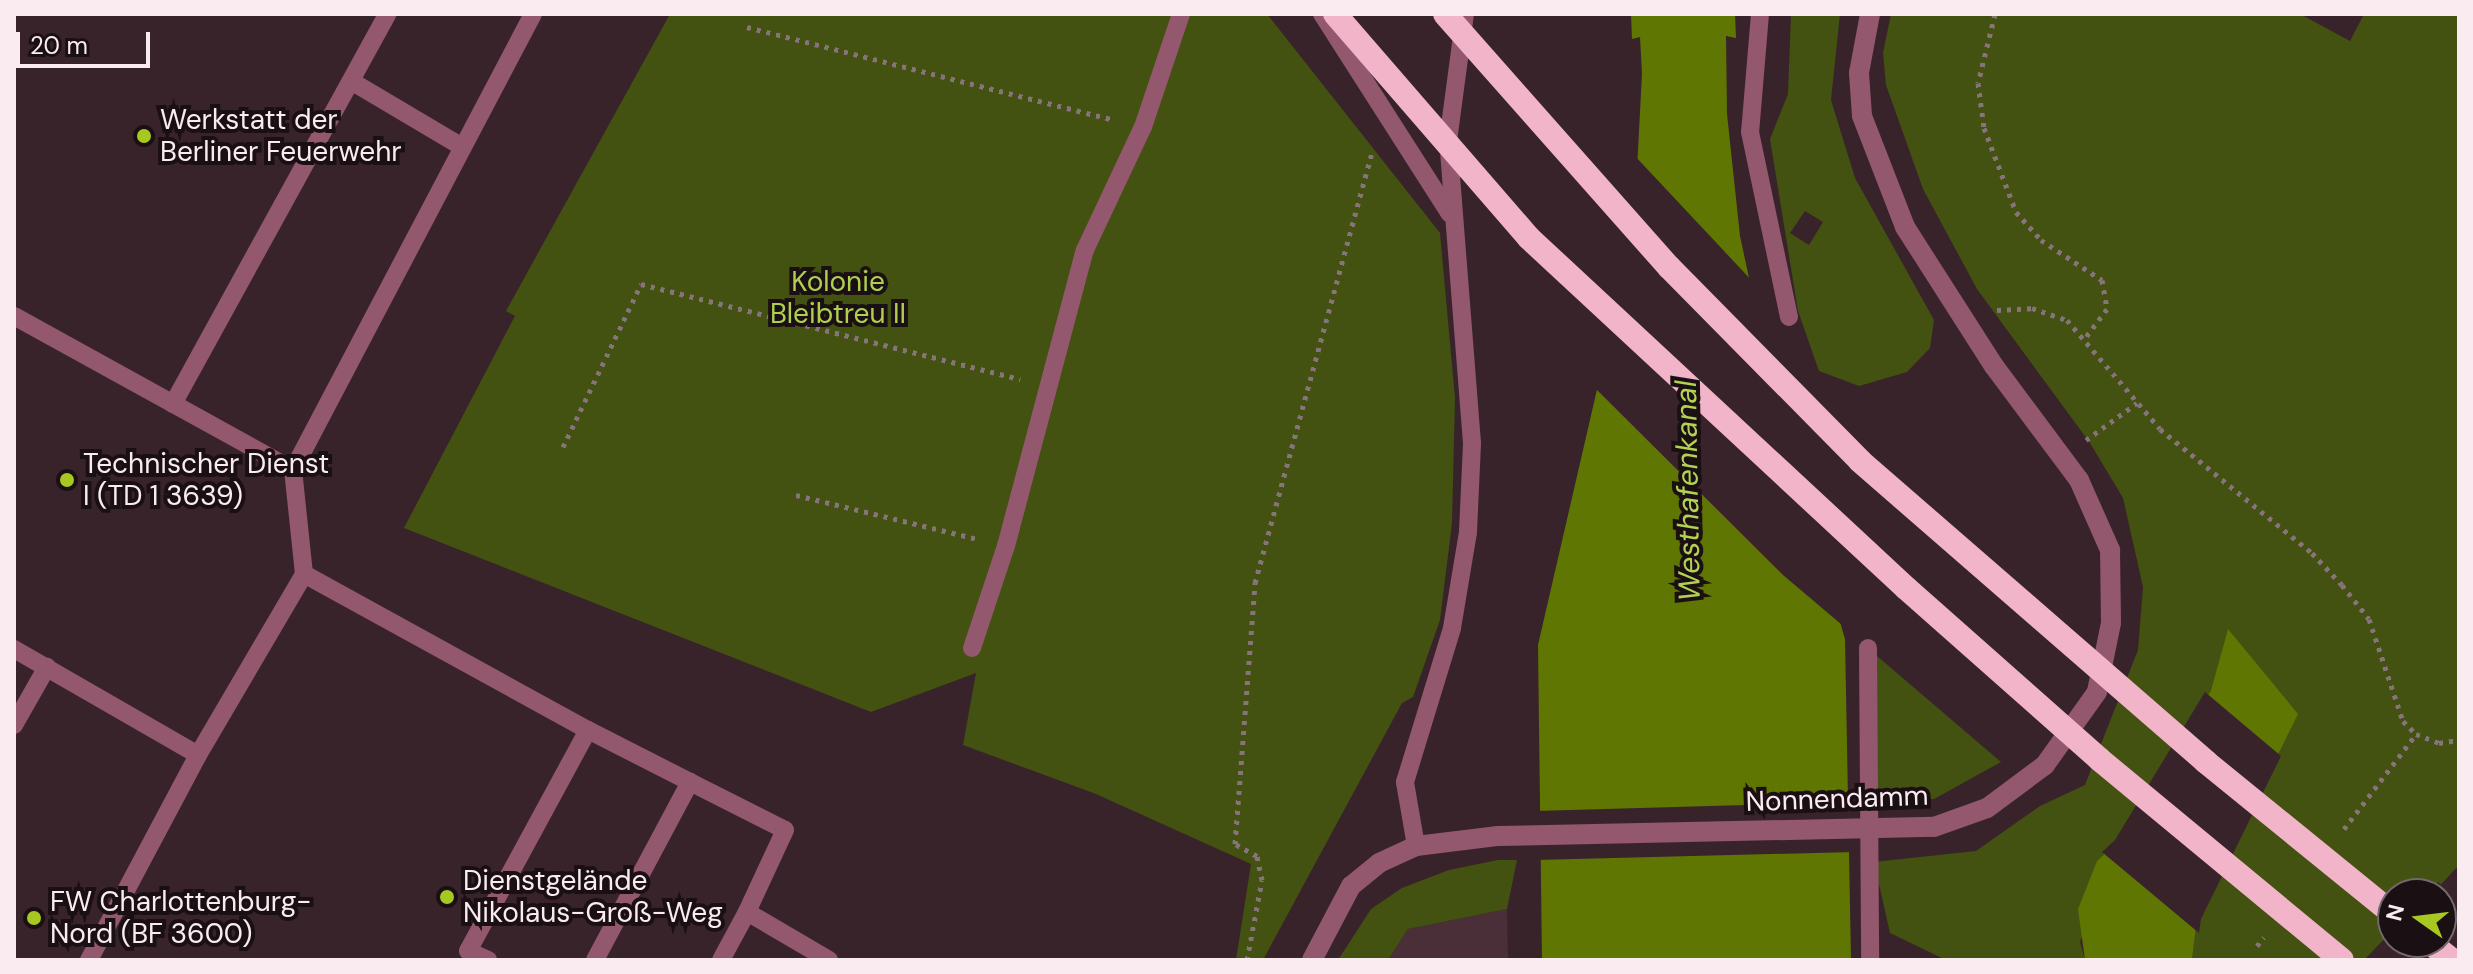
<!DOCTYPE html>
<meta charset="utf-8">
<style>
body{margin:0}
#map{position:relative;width:2473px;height:974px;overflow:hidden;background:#39232b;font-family:"DM Sans",sans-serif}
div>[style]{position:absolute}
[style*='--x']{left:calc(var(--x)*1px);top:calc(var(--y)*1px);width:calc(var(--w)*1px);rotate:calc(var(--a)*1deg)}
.built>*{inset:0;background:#4a2e38}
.green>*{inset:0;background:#435111}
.water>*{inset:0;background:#607602}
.pier>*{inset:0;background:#39232b}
.path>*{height:5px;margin-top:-2.5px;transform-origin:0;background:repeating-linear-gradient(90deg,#87747a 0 4px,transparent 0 10px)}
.service>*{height:18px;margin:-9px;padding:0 9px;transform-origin:9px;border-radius:9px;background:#93576e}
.minor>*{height:20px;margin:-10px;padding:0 10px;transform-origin:10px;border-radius:10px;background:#93576e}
.motorway>*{height:24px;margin:-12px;padding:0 12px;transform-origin:12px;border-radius:12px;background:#f1b4c9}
.minor-bridge>*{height:20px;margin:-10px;padding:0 10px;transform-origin:10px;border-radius:10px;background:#93576e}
.motorway-bridge>*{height:24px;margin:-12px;padding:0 12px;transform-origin:12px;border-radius:12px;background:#f1b4c9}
.dots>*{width:22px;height:22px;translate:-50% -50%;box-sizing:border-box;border:4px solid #1a1013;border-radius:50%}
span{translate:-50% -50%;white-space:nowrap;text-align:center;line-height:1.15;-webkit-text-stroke:8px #1a1013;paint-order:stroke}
.poi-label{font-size:28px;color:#f9ebef}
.left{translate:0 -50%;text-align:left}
.park-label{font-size:28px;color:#b0cf4f}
.street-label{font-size:28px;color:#f9ebef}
.water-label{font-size:30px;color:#b3d253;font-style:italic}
.frame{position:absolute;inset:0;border:16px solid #f9ebef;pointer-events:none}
.north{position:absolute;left:2377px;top:878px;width:80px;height:80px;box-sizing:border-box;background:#1a1013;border:2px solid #73686b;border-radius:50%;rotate:284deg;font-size:22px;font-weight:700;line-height:32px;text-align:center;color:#f9ebef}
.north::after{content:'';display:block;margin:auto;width:28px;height:36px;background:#a6c821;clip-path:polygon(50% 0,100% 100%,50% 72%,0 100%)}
.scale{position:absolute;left:16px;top:32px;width:134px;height:36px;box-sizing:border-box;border:4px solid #f9ebef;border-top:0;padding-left:10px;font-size:24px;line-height:28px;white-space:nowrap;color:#f9ebef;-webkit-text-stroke:6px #1a1013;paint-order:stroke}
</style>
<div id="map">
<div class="built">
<div style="clip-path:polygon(1507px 909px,1508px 960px,1388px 960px,1408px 929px)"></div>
</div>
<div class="green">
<div style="clip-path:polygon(670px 14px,1267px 14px,1440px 233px,1455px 398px,1452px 523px,1440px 620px,1413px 697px,1402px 703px,1263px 960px,1236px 960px,1251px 864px,1096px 794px,963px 745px,976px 673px,871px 712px,404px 528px,515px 316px,506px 311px)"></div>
<div style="clip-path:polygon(evenodd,1791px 14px,1840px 14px,1831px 100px,1855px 178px,1934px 320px,1930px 348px,1907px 372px,1859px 386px,1819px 371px,1798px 311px,1770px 139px,1788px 94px,1791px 14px,1805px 211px,1823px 222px,1809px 245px,1790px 233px,1805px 211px)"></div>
<div style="clip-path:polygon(1891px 14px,2300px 14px,2350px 41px,2364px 14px,2459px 14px,2459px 865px,2432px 894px,2393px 894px,2393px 934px,2368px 960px,2192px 960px,2228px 630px,2211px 690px,2118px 843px,2080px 942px,2085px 960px,1946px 960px,1890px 933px,1874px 862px,1976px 851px,2040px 806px,2085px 785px,2138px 650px,2143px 587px,2123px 498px,2090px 443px,1977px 289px,1923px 189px,1886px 85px,1883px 53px)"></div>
<div style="clip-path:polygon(1877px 656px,2001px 762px,1934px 799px,1877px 801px)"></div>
<div style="clip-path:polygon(1498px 860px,1517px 860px,1507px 909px,1408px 929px,1388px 960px,1338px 960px,1371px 909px,1402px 888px,1449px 870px)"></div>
</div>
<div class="water">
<div style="clip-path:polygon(1631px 14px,1735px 14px,1736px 38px,1726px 36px,1727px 114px,1740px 236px,1774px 394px,1845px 639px,1851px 960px,1542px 960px,1538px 645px,1623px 277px,1636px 188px,1642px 74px,1640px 37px,1632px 39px)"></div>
<div style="clip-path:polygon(2228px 629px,2298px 714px,2197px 918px,2192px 960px,2085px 960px,2078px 909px,2097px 861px,2118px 842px,2211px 690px)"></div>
</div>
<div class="pier">
<div style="clip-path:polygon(1634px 155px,1755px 284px,1778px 393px,1848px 630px,1783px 575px,1593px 386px,1626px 243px)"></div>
<div style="clip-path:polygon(2205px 692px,2281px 756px,2201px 919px,2199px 933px,2102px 852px,2115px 840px)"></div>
<div style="clip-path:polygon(1853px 802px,1854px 852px,1536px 860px,1535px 811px)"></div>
<div style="clip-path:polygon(2438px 882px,2459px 899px,2459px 960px,2364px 960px,2392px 931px,2393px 942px,2441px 942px,2441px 894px,2428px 894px)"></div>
</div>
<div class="path">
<div style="--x:1995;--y:14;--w:71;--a:103.8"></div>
<div style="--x:1978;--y:83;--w:45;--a:82.4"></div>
<div style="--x:1984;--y:128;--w:90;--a:69.1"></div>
<div style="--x:2016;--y:212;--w:38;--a:48"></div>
<div style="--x:2041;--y:240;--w:73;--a:33.3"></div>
<div style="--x:2102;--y:280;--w:29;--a:80"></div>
<div style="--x:2107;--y:309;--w:36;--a:127"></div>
<div style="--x:747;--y:27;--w:375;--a:14.2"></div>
<div style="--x:1997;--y:310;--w:35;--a:-3"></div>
<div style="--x:2032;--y:308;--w:37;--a:19"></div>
<div style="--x:2067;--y:320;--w:143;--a:49.5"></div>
<div style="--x:2160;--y:429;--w:196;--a:39.2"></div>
<div style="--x:2312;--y:553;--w:44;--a:46.8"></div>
<div style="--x:2342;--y:585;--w:43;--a:51.5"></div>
<div style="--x:2369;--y:619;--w:108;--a:71.6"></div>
<div style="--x:2403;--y:721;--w:18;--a:45"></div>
<div style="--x:2416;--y:734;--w:25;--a:21"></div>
<div style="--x:2439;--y:743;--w:20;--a:-9"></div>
<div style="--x:2086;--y:440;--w:63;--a:-36"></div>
<div style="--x:563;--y:447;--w:181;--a:-64.4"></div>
<div style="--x:641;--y:284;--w:391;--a:14.1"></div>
<div style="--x:796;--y:495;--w:187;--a:13.6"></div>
<div style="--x:2344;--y:829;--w:119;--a:-52.8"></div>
<div style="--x:2257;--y:946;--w:11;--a:-52"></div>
<div style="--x:1247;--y:960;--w:81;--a:-79.4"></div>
<div style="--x:1262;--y:880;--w:25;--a:-102"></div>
<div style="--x:1257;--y:856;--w:25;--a:-151"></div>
<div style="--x:1235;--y:844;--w:262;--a:-85.6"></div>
<div style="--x:1255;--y:583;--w:446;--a:-74.8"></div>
</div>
<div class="service">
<div style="--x:1322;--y:14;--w:237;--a:57.4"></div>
<div style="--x:1760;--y:14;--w:118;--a:94.8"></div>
<div style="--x:1750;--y:132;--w:189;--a:78.1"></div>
<div style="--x:351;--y:81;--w:129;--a:30.7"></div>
<div style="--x:14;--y:316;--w:319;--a:28.9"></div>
<div style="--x:173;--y:404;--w:445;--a:-61.2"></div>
<div style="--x:304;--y:574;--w:324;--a:28.8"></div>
<div style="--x:588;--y:730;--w:251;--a:118.5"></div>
<div style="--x:468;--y:951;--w:22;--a:24"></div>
<div style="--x:972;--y:648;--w:108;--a:-71.6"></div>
<div style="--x:1006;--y:546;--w:306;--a:-75.1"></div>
<div style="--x:1085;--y:250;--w:136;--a:-64.8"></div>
<div style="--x:1143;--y:127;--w:119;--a:-71.4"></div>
<div style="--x:1868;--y:648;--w:312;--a:89.6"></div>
<div style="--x:14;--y:649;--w:212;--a:29.9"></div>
<div style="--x:14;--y:725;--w:67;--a:-60.4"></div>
<div style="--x:588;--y:730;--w:114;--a:27"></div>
<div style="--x:1416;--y:846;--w:65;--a:-99.8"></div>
<div style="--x:1405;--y:782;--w:161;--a:-73"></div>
<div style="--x:1452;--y:628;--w:97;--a:-80.5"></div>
<div style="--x:1468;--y:532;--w:89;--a:-87.4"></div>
<div style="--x:1472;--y:443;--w:303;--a:-94.5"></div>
<div style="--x:1448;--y:141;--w:128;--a:-82.4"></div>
<div style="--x:89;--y:960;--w:232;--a:-62"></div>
<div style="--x:198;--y:755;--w:210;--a:-59.6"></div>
<div style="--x:304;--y:574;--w:105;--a:-96"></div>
<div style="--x:293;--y:470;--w:515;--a:-62.24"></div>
<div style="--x:595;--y:960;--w:202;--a:-61.9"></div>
<div style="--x:690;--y:782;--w:106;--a:26.8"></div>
<div style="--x:785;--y:830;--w:90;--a:114.9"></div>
<div style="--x:747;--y:912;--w:95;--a:30.3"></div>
<div style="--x:721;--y:960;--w:55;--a:-61.6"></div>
</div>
<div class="minor">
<div style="--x:1870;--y:14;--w:60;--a:100.6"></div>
<div style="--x:1859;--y:73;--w:43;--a:86"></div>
<div style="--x:1862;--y:116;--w:119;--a:68.8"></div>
<div style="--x:1905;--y:227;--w:165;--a:57.4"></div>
<div style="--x:1994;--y:366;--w:142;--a:53.3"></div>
<div style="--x:2079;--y:480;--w:77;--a:66.1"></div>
<div style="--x:2110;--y:550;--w:73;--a:89.2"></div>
<div style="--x:2111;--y:623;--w:70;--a:101.5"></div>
<div style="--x:2097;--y:692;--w:90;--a:125.5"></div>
<div style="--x:2045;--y:765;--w:72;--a:143.4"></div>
<div style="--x:1987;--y:808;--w:56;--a:160.3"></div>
<div style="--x:1312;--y:960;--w:84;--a:-62.2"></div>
<div style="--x:1351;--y:886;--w:36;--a:-39"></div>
<div style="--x:1379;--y:863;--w:41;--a:-24.7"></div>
<div style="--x:1416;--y:846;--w:83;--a:-7"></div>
</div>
<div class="motorway">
<div style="--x:2429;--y:942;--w:29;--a:38"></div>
</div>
<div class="minor-bridge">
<div style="--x:1498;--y:836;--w:436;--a:-1.2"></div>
</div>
<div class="motorway-bridge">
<div style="--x:1335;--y:14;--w:296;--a:49.1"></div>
<div style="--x:1529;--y:238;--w:514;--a:42.87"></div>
<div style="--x:1906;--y:588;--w:258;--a:41.5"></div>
<div style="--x:2099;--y:759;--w:315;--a:39.6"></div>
<div style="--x:1445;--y:14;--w:338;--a:48.5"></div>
<div style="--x:1669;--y:267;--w:272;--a:45.4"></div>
<div style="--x:1860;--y:461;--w:459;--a:41"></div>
<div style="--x:2206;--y:762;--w:241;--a:39.1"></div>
</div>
<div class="dots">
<div style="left:144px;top:136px;background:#a6c821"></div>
<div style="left:67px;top:480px;background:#a6c821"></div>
<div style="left:447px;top:897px;background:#a6c821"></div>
<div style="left:34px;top:918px;background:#a6c821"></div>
</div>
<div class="poi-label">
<span class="left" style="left:160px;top:136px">Werkstatt der<br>Berliner Feuerwehr</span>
<span class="left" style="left:83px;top:480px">Technischer Dienst<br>I (TD 1 3639)</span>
<span class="left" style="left:463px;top:897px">Dienstgelände<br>Nikolaus-Groß-Weg</span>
<span class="left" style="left:50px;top:918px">FW Charlottenburg-<br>Nord (BF 3600)</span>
</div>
<div class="park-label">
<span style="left:838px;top:298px">Kolonie<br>Bleibtreu II</span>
</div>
<div class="street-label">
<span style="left:1837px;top:799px;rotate:-2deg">Nonnendamm</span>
</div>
<div class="water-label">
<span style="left:1688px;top:491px;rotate:-91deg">Westhafenkanal</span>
</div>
<div class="frame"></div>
<div class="north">N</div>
<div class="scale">20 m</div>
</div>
